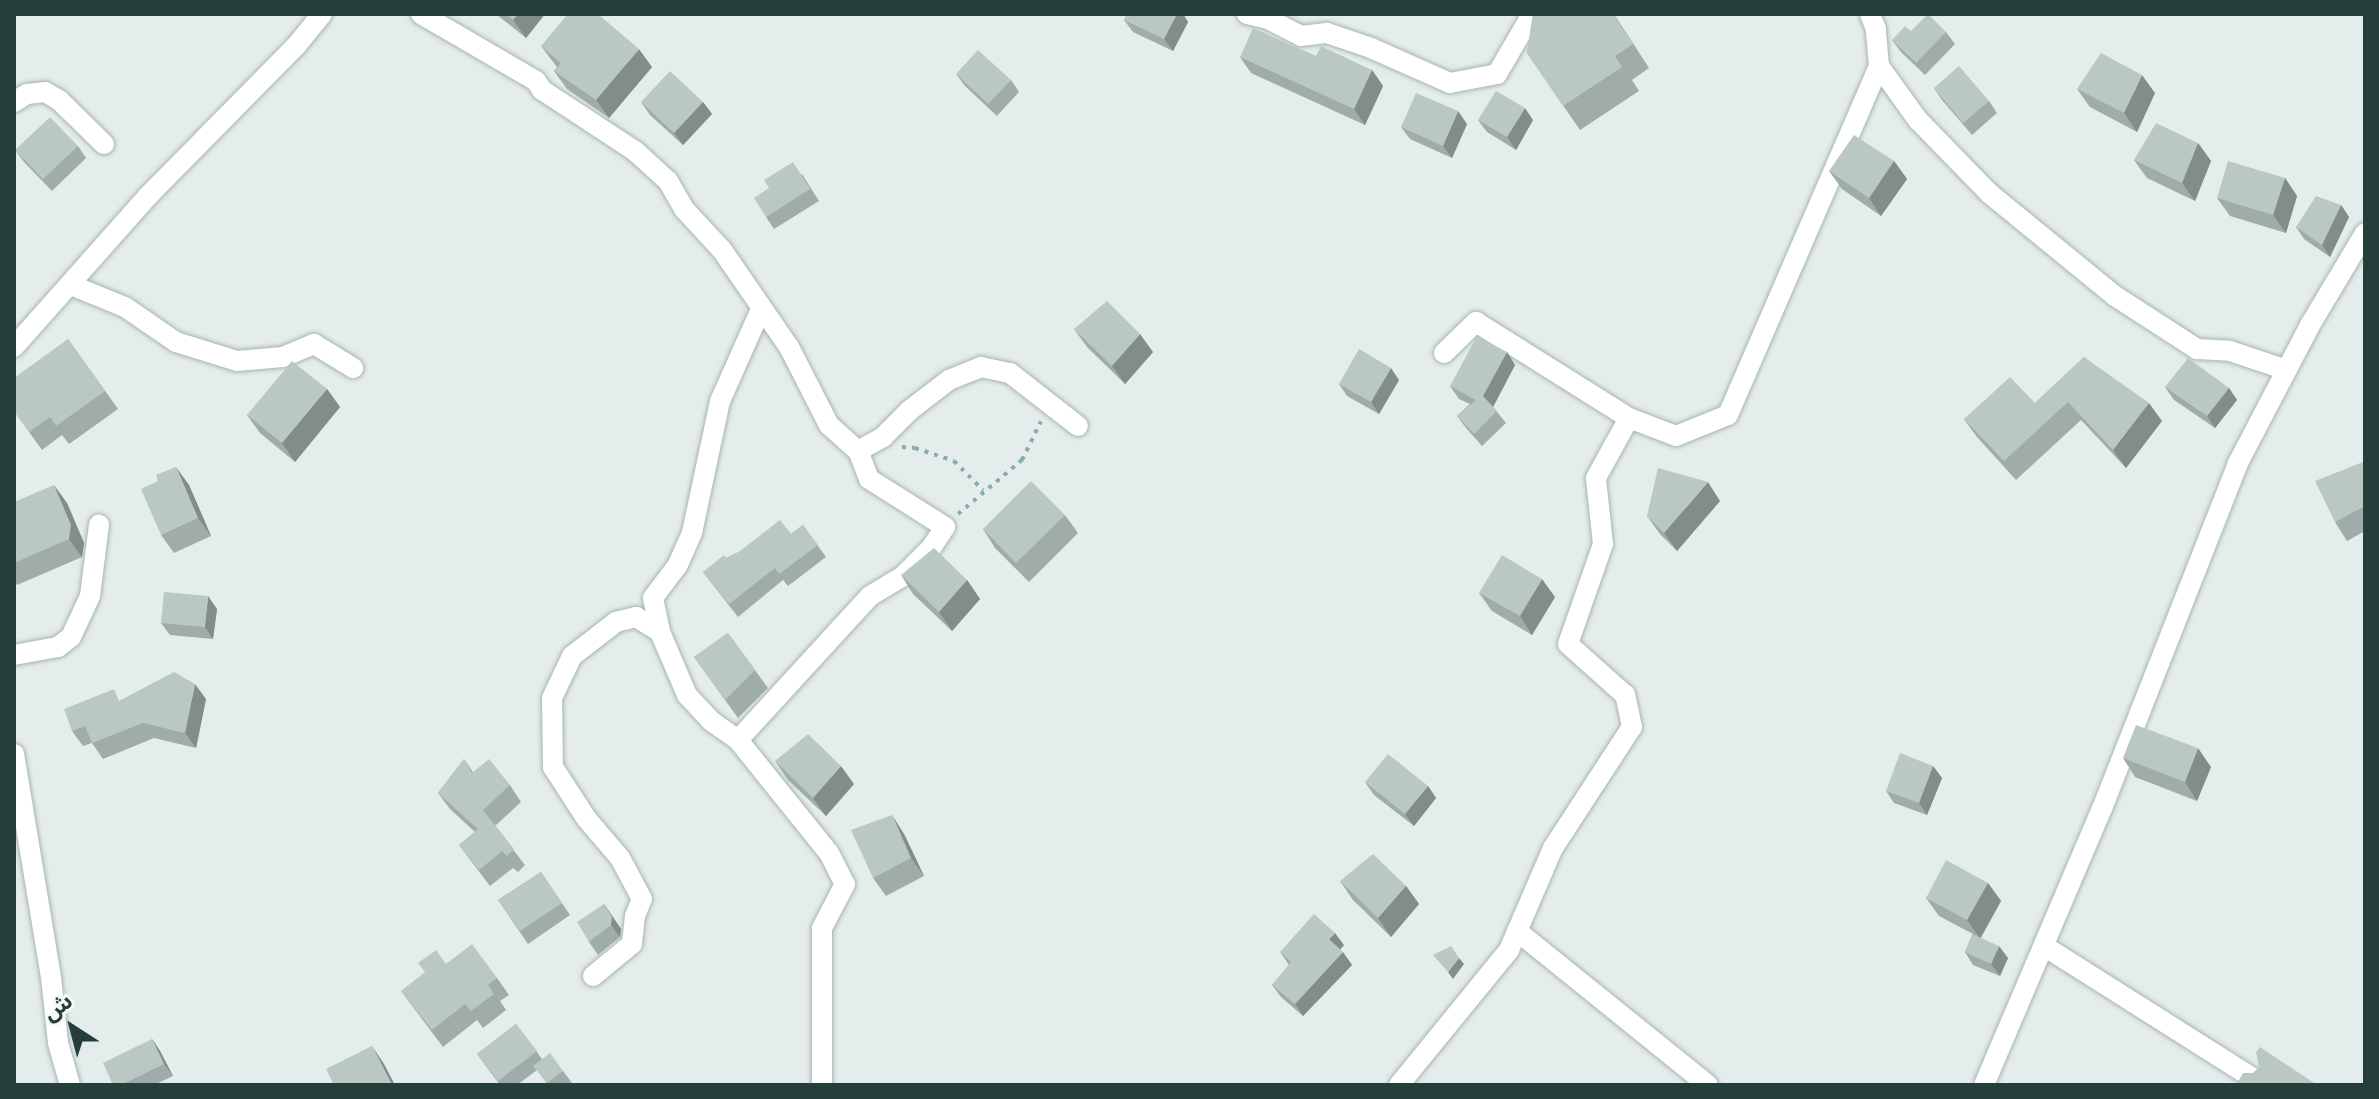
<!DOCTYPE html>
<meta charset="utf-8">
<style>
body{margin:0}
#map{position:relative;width:2379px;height:1099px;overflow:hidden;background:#e4edeb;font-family:Figtree,"Noto Sans Arabic",sans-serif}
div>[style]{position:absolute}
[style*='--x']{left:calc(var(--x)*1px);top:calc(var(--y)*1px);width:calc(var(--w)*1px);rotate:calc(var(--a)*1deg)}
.path>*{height:4px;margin-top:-2px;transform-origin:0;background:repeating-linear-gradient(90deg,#87aeaa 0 4px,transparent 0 10px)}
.roads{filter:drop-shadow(0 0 2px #a7b5b3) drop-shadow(0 0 2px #a7b5b3)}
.street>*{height:20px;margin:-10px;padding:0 10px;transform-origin:10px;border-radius:10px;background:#fff}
.wall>*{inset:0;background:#a0aca9}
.shaded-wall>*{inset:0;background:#828c89}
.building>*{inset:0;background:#bac8c4}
span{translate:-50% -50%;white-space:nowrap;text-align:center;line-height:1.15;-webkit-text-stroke:6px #f5f9f8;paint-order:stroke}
.frame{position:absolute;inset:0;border:16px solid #253e3c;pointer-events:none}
.north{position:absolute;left:32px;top:987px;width:80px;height:80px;-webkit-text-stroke:6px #f5f9f8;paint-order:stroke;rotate:324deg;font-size:22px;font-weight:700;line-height:32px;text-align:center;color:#253e3c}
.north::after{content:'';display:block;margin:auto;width:28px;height:36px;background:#253e3c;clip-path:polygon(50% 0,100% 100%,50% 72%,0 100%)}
</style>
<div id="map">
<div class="path">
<div style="--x:902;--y:447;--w:13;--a:4"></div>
<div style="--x:915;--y:448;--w:41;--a:18.4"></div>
<div style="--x:954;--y:461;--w:41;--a:45"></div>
<div style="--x:958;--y:514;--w:84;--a:-40.2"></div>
<div style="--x:1022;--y:460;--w:43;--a:-64"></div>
</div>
<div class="roads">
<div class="street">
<div style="--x:421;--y:14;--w:133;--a:30.2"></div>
<div style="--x:536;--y:81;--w:11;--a:56"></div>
<div style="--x:542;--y:90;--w:111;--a:33.3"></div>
<div style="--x:635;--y:151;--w:45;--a:42.3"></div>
<div style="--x:668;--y:181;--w:32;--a:60"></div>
<div style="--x:684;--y:209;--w:56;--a:47.2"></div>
<div style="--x:722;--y:250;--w:118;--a:55.4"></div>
<div style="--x:789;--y:347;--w:88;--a:62.9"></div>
<div style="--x:829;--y:425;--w:39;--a:42"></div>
<div style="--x:858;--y:451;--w:29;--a:-29"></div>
<div style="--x:883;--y:437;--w:38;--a:-45"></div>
<div style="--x:910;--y:410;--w:49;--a:-37.6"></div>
<div style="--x:949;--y:380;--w:35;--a:-22"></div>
<div style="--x:981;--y:367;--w:30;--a:12"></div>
<div style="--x:1010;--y:373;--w:86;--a:37.9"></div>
<div style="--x:1247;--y:14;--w:22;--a:13"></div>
<div style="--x:1268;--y:19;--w:37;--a:27"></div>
<div style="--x:1301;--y:36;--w:26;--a:-7"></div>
<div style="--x:1327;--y:33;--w:46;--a:18.8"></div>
<div style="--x:1371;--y:48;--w:86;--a:23.9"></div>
<div style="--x:1450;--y:83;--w:48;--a:-10.8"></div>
<div style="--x:1497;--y:74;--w:69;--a:-59.7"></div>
<div style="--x:1879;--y:66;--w:67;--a:54.2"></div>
<div style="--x:1918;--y:120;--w:102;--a:45.8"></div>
<div style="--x:1989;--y:193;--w:163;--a:39.3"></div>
<div style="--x:2115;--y:296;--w:98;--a:32.9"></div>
<div style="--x:2197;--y:349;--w:33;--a:3"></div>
<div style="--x:2230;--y:351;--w:60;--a:18.4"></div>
<div style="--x:14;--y:102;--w:15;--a:-32"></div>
<div style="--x:27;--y:94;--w:18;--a:-6"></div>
<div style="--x:45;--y:92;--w:16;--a:30"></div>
<div style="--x:59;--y:100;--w:63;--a:44.4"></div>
<div style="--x:71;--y:285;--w:58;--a:22.2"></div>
<div style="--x:125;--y:307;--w:62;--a:34.5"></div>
<div style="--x:176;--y:342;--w:64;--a:17.3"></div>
<div style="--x:237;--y:361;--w:46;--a:-5"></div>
<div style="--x:283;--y:357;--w:34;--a:-23"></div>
<div style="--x:314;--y:344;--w:46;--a:31.6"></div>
<div style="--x:761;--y:309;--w:101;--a:114"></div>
<div style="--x:720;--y:401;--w:135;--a:102"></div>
<div style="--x:692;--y:533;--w:36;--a:114"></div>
<div style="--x:677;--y:566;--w:40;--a:127"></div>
<div style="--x:653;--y:598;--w:35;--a:78"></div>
<div style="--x:660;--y:632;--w:69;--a:66.8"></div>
<div style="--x:687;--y:695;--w:35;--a:47"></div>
<div style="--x:711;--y:721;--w:33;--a:35"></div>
<div style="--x:738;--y:740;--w:145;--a:51.2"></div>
<div style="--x:829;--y:853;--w:35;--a:63"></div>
<div style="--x:845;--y:884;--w:50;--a:117.6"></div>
<div style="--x:822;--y:928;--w:157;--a:90"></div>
<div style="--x:14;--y:347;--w:200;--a:-48.4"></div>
<div style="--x:147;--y:197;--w:212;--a:-45.4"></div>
<div style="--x:296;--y:46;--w:41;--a:-50.9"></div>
<div style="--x:1444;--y:353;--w:45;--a:-44.1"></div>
<div style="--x:1476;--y:322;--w:181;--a:32.1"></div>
<div style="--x:14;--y:655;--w:45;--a:-10.3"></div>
<div style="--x:58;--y:647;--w:16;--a:-38"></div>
<div style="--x:71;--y:637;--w:45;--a:-65.1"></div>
<div style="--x:90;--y:596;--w:72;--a:-82.8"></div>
<div style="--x:738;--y:740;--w:195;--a:-47.5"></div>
<div style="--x:870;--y:596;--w:39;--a:-31"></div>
<div style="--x:903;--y:576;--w:40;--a:-45"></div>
<div style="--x:931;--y:548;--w:25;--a:-56"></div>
<div style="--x:945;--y:527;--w:90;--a:-147.7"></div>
<div style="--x:869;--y:479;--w:30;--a:-111"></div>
<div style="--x:14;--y:754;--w:226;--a:80.6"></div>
<div style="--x:51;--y:977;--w:66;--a:83.9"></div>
<div style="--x:58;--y:1043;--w:44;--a:74.1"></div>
<div style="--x:1517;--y:931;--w:245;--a:38.9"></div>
<div style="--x:2044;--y:946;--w:260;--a:32.3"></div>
<div style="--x:593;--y:976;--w:50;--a:-39.4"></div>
<div style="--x:632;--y:944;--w:28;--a:-84"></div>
<div style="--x:635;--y:916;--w:18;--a:-68"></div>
<div style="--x:642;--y:899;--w:47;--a:-118.2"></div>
<div style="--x:620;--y:858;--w:52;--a:-130.4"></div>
<div style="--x:586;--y:818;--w:61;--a:-122.9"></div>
<div style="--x:553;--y:767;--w:69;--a:-90.8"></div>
<div style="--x:552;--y:698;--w:47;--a:-64.5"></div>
<div style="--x:572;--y:656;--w:56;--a:-37.7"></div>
<div style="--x:616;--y:622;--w:21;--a:-14"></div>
<div style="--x:636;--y:617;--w:28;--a:32"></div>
<div style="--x:1399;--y:1085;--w:174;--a:-50.8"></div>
<div style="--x:1509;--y:950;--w:111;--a:-66.7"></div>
<div style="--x:1553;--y:848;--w:145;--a:-56.9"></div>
<div style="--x:1632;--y:727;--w:33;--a:-102"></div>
<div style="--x:1625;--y:695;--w:76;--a:-138.2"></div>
<div style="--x:1568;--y:644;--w:106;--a:-70.7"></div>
<div style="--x:1603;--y:544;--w:66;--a:-96.1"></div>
<div style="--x:1596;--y:478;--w:68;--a:-61.2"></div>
<div style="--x:1629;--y:418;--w:50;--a:21"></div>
<div style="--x:1676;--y:436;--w:56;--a:-22"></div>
<div style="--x:1728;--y:415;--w:380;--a:-66.6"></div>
<div style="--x:1879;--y:66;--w:37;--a:-95"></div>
<div style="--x:1876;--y:29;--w:16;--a:-112"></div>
<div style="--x:1984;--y:1085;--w:303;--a:-66.9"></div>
<div style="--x:2103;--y:806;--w:369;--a:-68.5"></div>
<div style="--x:2238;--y:463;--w:156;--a:-62.4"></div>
<div style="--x:2310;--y:325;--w:107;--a:-59.1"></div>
</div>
</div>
<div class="wall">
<div style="clip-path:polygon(496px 14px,545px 14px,526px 38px)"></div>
<div style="clip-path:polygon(1127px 14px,1183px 14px,1188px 22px,1173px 51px,1133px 32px,1124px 20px)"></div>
<div style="clip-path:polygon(1533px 14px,1614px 14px,1649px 68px,1632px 80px,1639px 91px,1580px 130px,1527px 53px)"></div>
<div style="clip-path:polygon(1911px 31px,1946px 32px,1955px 44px,1925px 75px,1901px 52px,1892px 40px)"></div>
<div style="clip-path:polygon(541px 46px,652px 67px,609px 118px,567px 89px,554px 71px,557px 67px)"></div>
<div style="clip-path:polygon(1316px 56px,1372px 70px,1383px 86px,1365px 125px,1251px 73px,1240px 57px)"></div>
<div style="clip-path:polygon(956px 74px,1011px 80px,1019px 92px,997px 116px,965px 86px)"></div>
<div style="clip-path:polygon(1934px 88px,1989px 101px,1997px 113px,1972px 135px,1942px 100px)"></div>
<div style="clip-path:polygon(2077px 89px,2155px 93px,2137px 132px,2090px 107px)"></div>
<div style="clip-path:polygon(641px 102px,703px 102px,712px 114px,683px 145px,650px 115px)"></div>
<div style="clip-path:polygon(1478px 120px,1533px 120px,1516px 150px,1487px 132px)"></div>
<div style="clip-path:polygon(1467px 124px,1452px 158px,1410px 139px,1401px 127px)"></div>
<div style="clip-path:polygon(2198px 143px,2211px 161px,2195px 201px,2147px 178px,2134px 160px)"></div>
<div style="clip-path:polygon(78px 146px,86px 158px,52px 191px,24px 162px,15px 150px)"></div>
<div style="clip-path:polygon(1894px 161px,1907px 179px,1881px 216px,1842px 189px,1829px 171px)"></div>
<div style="clip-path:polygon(802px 174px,819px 201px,774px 229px,766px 217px)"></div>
<div style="clip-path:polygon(2285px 178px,2297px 196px,2286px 233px,2230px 216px,2217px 198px)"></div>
<div style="clip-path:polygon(2341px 205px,2349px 217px,2330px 257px,2304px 239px,2296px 227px)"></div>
<div style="clip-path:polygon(1074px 329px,1153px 352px,1125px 384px,1087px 347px)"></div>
<div style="clip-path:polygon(68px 339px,118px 409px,69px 444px,62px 435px,42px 450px,14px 411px)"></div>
<div style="clip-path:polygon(1507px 352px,1515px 365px,1493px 407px,1506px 423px,1482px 446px,1466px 428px,1457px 416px,1470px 404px,1459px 399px,1450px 386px)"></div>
<div style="clip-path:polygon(2084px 357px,2162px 421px,2126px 468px,2081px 420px,2016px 480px,1977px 437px,1964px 419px,2035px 403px)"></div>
<div style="clip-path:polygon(1399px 380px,1379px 414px,1347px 396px,1339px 384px)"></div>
<div style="clip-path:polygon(2165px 387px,2229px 388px,2237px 400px,2215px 428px,2174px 400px)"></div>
<div style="clip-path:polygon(327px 389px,340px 407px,295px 462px,260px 433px,247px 415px)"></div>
<div style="clip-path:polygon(2365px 465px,2365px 531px,2347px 541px,2335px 522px)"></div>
<div style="clip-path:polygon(189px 485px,211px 536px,174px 553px,161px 535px)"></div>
<div style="clip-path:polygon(1720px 501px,1677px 551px,1660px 534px,1647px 516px)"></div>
<div style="clip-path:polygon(14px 502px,67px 503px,84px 543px,82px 557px,17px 585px,14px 580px)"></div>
<div style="clip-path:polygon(1065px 515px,1078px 533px,1029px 582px,995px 548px,983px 529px)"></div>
<div style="clip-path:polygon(803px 525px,826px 557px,788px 586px,783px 580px,738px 617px,703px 572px,726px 558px,791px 534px)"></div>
<div style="clip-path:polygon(901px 575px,967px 580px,980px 599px,952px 631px,913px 594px)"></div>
<div style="clip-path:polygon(1479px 593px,1555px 597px,1532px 635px,1492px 611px)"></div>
<div style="clip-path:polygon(217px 609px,213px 639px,170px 635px,161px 623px)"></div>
<div style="clip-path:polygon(728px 633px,768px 688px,738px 718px,694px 657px)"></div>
<div style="clip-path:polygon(206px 699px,196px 748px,154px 738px,103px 759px,92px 743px,83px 746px,72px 731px,121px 700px)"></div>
<div style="clip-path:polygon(2123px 758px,2211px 767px,2197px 801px,2135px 777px)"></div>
<div style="clip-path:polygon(464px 759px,473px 772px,510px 785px,521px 802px,495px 826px,525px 865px,518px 872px,513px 868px,490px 886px,459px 845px,475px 832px,450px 809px,438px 793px)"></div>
<div style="clip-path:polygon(775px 761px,854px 784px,826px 816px,788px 780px)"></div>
<div style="clip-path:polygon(1933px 766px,1942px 778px,1927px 815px,1894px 803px,1886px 791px)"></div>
<div style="clip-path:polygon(1365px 782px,1428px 786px,1436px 798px,1414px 826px,1374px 795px)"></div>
<div style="clip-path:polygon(904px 834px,924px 876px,886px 896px,873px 878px)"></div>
<div style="clip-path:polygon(541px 872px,570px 915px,528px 944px,498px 900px)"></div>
<div style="clip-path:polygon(1340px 881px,1406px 886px,1419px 904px,1391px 937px,1353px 900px)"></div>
<div style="clip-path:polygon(1988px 883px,2001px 901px,1981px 938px,2008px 958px,2000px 976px,1973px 965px,1965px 952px,1973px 934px,1939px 916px,1926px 898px)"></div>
<div style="clip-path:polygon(604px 904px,621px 929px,620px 937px,598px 955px,589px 942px)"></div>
<div style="clip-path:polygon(1344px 945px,1340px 949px,1352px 965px,1303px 1016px,1281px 997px,1272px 985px,1289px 965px,1280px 952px)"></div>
<div style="clip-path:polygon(446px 964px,497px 978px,509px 995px,500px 1001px,506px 1010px,483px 1028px,477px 1020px,443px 1047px,401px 991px)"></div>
<div style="clip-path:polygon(516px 1024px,542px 1059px,563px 1071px,572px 1083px,569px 1085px,548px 1085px,537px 1070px,517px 1085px,500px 1085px,477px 1054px)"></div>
<div style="clip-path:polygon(152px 1039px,160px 1051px,173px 1076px,154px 1085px,113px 1085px)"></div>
</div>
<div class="shaded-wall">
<div style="clip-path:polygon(518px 14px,545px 14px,526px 38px,513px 20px)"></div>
<div style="clip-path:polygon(1177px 14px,1183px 14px,1188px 22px,1173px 51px,1164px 39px)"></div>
<div style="clip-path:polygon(639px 49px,652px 67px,609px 118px,596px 100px)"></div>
<div style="clip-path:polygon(1372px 70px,1383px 86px,1365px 125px,1354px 109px)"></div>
<div style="clip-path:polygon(2142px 75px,2155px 93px,2137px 132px,2124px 113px)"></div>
<div style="clip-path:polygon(703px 102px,712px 114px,683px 145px,674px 133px)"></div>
<div style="clip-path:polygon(1525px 108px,1533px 120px,1516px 150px,1507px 137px)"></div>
<div style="clip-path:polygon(1458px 111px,1467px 124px,1452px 158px,1443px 146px)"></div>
<div style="clip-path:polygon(2198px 143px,2211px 161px,2195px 201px,2182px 183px)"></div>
<div style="clip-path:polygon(1894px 161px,1907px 179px,1881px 216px,1869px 198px)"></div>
<div style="clip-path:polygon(2285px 178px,2297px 196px,2286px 233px,2273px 215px)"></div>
<div style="clip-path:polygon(2341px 205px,2349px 217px,2330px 257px,2322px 245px)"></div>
<div style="clip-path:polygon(1140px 334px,1153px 352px,1125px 384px,1112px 366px)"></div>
<div style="clip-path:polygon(1507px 352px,1515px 365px,1492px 409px,1483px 396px)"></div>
<div style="clip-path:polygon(1391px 368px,1399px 380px,1379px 414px,1371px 402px)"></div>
<div style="clip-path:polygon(2229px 388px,2237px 400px,2215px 428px,2207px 416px)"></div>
<div style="clip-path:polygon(327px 389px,340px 407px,295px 462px,282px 443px)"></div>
<div style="clip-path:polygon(2149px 403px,2162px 421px,2126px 468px,2113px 450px)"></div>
<div style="clip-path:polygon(176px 467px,189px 485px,211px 536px,198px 518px)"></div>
<div style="clip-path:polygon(1708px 482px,1720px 501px,1677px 551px,1664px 533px)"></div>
<div style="clip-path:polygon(54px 485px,67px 503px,84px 543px,82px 557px,69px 539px)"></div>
<div style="clip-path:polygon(1542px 579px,1555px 597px,1532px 635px,1520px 616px)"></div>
<div style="clip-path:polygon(967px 580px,980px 599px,952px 631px,939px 612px)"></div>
<div style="clip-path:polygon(208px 596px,217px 609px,213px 639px,205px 627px)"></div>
<div style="clip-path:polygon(195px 684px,206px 699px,196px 748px,185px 733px)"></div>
<div style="clip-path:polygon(2198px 748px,2211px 767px,2197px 801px,2185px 782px)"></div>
<div style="clip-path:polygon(841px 766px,854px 784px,826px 816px,813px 798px)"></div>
<div style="clip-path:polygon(1933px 766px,1942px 778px,1927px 815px,1919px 803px)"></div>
<div style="clip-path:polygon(1428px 786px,1436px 798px,1414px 826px,1405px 814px)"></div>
<div style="clip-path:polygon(892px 815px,904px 834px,924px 876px,911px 858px)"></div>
<div style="clip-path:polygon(1988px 883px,2001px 901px,1980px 938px,1967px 920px)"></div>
<div style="clip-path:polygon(1406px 886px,1419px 904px,1391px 937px,1378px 918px)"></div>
<div style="clip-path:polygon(604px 904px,621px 929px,620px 937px,611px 925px)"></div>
<div style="clip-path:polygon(1335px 933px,1344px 945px,1338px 952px,1329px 939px)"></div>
<div style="clip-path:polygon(1999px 946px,2008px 958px,2000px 976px,1991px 964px)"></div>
<div style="clip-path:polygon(1343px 952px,1352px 965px,1303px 1016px,1295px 1004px)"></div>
<div style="clip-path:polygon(1459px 958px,1464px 964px,1453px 979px,1448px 972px)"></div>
<div style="clip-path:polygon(152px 1039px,160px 1051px,173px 1076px,164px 1064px)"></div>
<div style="clip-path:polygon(372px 1046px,384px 1064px,395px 1085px,392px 1085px)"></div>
</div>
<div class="building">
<div style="clip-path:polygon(506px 14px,518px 14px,513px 20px)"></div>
<div style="clip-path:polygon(568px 14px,598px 14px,639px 49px,596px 100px,554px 71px,561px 63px,541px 46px)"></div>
<div style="clip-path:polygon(1127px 14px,1177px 14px,1164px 39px,1124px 20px)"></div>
<div style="clip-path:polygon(1533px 14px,1613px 14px,1633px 44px,1615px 56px,1622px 67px,1563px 106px,1527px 53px)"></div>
<div style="clip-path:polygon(1928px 14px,1946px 32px,1916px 63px,1892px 40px,1905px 26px,1911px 31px)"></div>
<div style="clip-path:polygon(1253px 28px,1316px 56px,1321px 46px,1372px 70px,1354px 109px,1240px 57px)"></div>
<div style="clip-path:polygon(978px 50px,1011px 80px,988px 104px,956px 74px)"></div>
<div style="clip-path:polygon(2101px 53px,2142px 75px,2124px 113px,2077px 89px)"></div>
<div style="clip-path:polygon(1959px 66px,1989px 101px,1963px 123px,1934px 88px)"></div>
<div style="clip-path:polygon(670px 71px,703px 102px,674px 133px,641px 102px)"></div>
<div style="clip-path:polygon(1496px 91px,1525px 108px,1507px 137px,1478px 120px)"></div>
<div style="clip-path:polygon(1416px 93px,1458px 111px,1443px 146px,1401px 127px)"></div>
<div style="clip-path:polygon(50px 117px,78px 146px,43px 179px,15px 150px)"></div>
<div style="clip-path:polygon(2156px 123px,2198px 143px,2182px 183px,2134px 160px)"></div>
<div style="clip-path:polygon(1854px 135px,1894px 161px,1869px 198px,1829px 171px)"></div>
<div style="clip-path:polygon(2228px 161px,2285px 178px,2273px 215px,2217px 198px)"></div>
<div style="clip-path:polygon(793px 162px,810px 189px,766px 217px,754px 198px,769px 188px,764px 180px)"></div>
<div style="clip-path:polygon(2316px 196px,2341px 205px,2322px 245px,2296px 227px)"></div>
<div style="clip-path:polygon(1107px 301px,1140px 334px,1112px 366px,1074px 329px)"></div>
<div style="clip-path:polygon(1477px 336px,1507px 352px,1483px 396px,1497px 411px,1474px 434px,1457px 416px,1476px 400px,1450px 386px)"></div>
<div style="clip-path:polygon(68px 339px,105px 391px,56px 426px,50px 417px,29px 432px,14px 411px,14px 378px)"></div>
<div style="clip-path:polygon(1359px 349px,1391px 368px,1371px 402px,1339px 384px)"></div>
<div style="clip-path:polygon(2084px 357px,2149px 403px,2113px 450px,2068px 402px,2004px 461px,1964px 419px,2010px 377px,2035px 403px)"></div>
<div style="clip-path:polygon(2188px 358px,2229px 388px,2207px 416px,2165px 387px)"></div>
<div style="clip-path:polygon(292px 361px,327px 389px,282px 443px,247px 415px)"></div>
<div style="clip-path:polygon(2363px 462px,2365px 466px,2365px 506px,2335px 522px,2315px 481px)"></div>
<div style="clip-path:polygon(176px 467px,198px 518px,161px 535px,141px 489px,158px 481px,156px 475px)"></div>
<div style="clip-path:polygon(1658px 468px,1708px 482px,1664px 533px,1647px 516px)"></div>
<div style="clip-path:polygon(1031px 481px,1065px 515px,1016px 563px,983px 529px)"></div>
<div style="clip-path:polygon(54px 485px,71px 525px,69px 539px,14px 563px,14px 502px)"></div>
<div style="clip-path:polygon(780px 520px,791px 534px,803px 525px,818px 545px,779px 574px,775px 568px,729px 604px,703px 572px,724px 555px,726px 558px,740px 551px)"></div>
<div style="clip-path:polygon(934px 548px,967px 580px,939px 612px,901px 575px)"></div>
<div style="clip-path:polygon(1502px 555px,1542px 579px,1520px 616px,1479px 593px)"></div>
<div style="clip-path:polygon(164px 592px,208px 596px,205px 627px,161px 623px)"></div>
<div style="clip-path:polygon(728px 633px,755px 670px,725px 700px,694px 657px)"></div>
<div style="clip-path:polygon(174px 672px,195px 684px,185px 733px,143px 723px,92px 743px,85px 726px,72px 731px,64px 709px,114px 689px,119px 701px)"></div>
<div style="clip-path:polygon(2136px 725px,2198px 748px,2185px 782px,2123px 758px)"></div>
<div style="clip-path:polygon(808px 734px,841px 766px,813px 798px,775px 761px)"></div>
<div style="clip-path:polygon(1900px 753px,1933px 766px,1919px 803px,1886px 791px)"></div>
<div style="clip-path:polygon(1388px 754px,1428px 786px,1405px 814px,1365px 782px)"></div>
<div style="clip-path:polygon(464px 759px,472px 773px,489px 759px,510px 785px,483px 810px,514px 849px,507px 856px,502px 851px,479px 870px,459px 845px,478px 829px,438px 793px)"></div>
<div style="clip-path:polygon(892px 815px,911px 858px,873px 878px,851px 830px)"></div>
<div style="clip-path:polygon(1373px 854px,1406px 886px,1378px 918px,1340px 881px)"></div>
<div style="clip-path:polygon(1946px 860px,1988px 883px,1967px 920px,1926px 898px)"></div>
<div style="clip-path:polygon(541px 872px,562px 903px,520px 931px,498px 900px)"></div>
<div style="clip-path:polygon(604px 904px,612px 917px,611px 925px,589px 942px,577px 922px)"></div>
<div style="clip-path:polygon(1314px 914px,1335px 933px,1329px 939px,1343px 952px,1295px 1004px,1272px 985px,1291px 962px,1280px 952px)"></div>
<div style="clip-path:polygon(1972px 934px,1999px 946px,1991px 964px,1965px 952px)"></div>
<div style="clip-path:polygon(472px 944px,497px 978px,488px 985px,494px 994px,471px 1011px,465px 1004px,432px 1030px,401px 991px,425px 972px,418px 963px,436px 950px,446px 964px)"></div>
<div style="clip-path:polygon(1451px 946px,1459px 958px,1448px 972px,1433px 955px)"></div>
<div style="clip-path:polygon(516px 1024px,537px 1051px,498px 1081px,477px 1054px)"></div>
<div style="clip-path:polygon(152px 1039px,164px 1064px,121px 1085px,113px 1085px,103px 1063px)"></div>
<div style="clip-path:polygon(372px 1046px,392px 1085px,334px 1085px,326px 1069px)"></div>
<div style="clip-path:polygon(2260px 1047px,2317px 1085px,2236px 1085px,2243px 1073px,2253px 1073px,2259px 1067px,2256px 1052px)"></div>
<div style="clip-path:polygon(550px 1053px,563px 1071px,547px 1083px,533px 1066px)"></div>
</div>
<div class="frame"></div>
<div class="north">ش</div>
</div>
